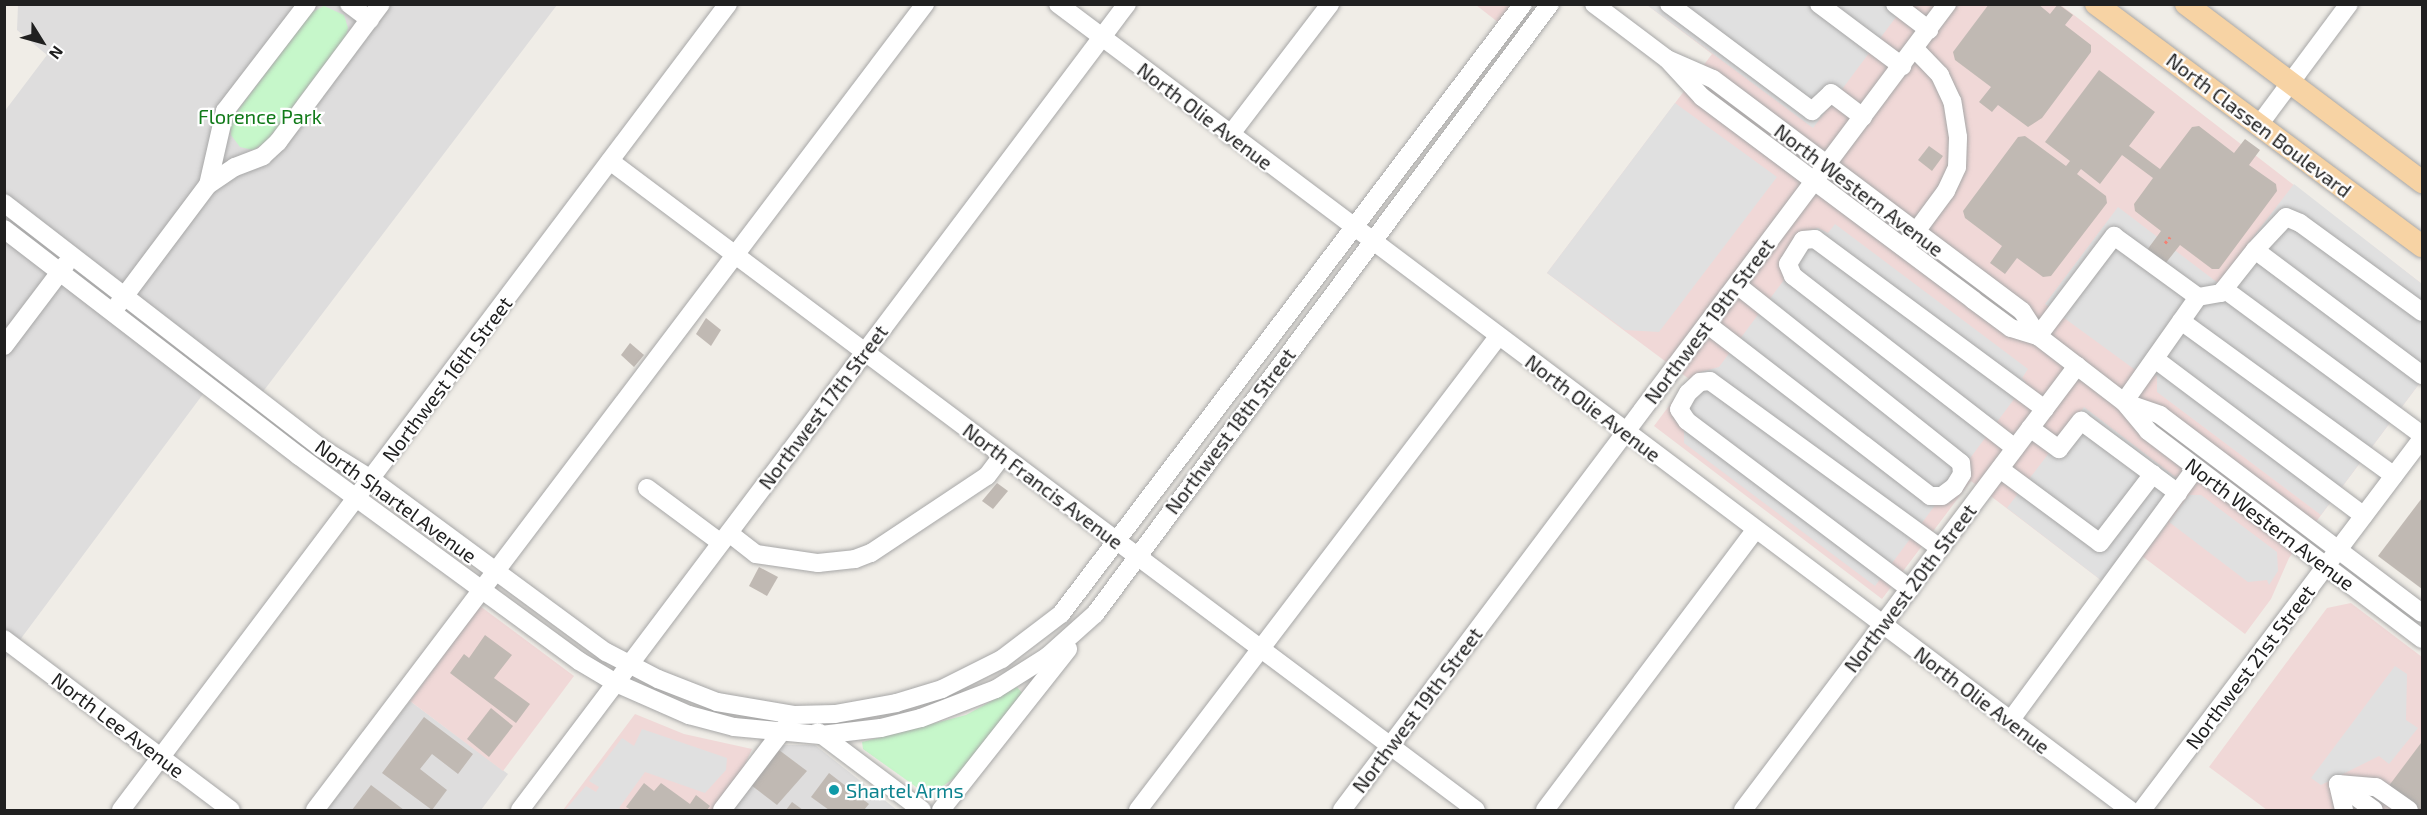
<!DOCTYPE html>
<style>
body{margin:0}
#map{position:relative;width:2427px;height:815px;overflow:hidden;background:#f0ede7;font-family:"Exo 2",sans-serif}
div>[style]{position:absolute}
[style*='--x']{left:calc(var(--x)*1px);top:calc(var(--y)*1px);width:calc(var(--w)*1px);rotate:calc(var(--a)*1deg)}
.residential>*{inset:0;background:#dedddd}
.commercial>*{inset:0;background:#f0d8d7}
.park>*{inset:0;background:#c6f7ca}
.parking>*{inset:0;background:#e0e0e0}
.building>*{inset:0;background:#c0b9b3}
.path>*{height:3px;margin-top:-1.5px;transform-origin:0;background:repeating-linear-gradient(90deg,#f38174 0 3px,transparent 0 6px)}
.roads{filter:drop-shadow(0 0 2px #a7a7a7) drop-shadow(0 0 2px #a7a7a7)}
.minor>*{height:18px;margin:-9px;padding:0 9px;transform-origin:9px;border-radius:9px;background:#fff}
.major>*{height:22px;margin:-11px;padding:0 11px;transform-origin:11px;border-radius:11px;background:#f7d3a4}
.dots>*{width:16px;height:16px;translate:-50% -50%;box-sizing:border-box;border:3px solid #fff;border-radius:50%}
span{translate:-50% -50%;white-space:nowrap;text-align:center;line-height:1.15;-webkit-text-stroke:4.5px #fff;paint-order:stroke}
.park-label{font-size:20px;color:#117a19}
.street-label{font-size:20px;color:#202020}
.culture-label{font-size:20px;color:#0d838f}
.left{translate:0 -50%;text-align:left}
.frame{position:absolute;inset:0;border:6px solid #202020;pointer-events:none}
.north{position:absolute;left:12px;top:12px;width:60px;height:60px;-webkit-text-stroke:4px #fff;paint-order:stroke;rotate:127deg;font-size:16px;font-weight:700;line-height:24px;text-align:center;color:#202020}
.north::after{content:'';display:block;margin:auto;width:21px;height:27px;background:#202020;clip-path:polygon(50% 0,100% 100%,50% 72%,0 100%)}
</style>
<div id="map">
<div class="residential">
<div style="clip-path:polygon(18px 5px,557px 5px,249px 410px,212px 382px,5px 660px,4px 112px,47px 55px,17px 30px)"></div>
<div style="clip-path:polygon(410px 701px,508px 774px,481px 810px,327px 810px)"></div>
<div style="clip-path:polygon(778px 745px,815px 745px,897px 810px,730px 810px)"></div>
</div>
<div class="commercial">
<div style="clip-path:polygon(1476px 5px,1514px 5px,1499px 23px)"></div>
<div style="clip-path:polygon(1647px 5px,2061px 5px,2422px 284px,2422px 380px,2289px 558px,2271px 599px,2245px 634px,2142px 556px,2168px 523px,2153px 513px,2102px 581px,1971px 481px,1882px 599px,1654px 426px,1689px 379px,1547px 273px,1712px 54px)"></div>
<div style="clip-path:polygon(2351px 603px,2422px 657px,2422px 810px,2267px 810px,2209px 767px,2327px 608px)"></div>
<div style="clip-path:polygon(480px 606px,574px 676px,503px 771px,410px 701px)"></div>
<div style="clip-path:polygon(635px 714px,684px 734px,752px 749px,743px 769px,713px 810px,563px 810px)"></div>
</div>
<div class="park">
<div style="clip-path:polygon(324px 6px,344px 15px,348px 28px,346px 36px,266px 142px,253px 150px,240px 147px,231px 135px,230px 121px,311px 13px)"></div>
<div style="clip-path:polygon(1017px 687px,1023px 694px,956px 777px,937px 790px,919px 789px,863px 749px,862px 742px,966px 715px)"></div>
</div>
<div class="parking">
<div style="clip-path:polygon(1647px 5px,1905px 5px,1813px 128px)"></div>
<div style="clip-path:polygon(1675px 103px,1777px 177px,1659px 332px,1625px 330px,1547px 273px)"></div>
<div style="clip-path:polygon(2294px 184px,2422px 284px,2422px 380px,2321px 515px,2157px 392px,2157px 376px,2134px 369px,2045px 304px,2118px 207px,2218px 283px)"></div>
<div style="clip-path:polygon(1835px 224px,2028px 369px,2022px 378px,2026px 383px,1875px 586px,1684px 443px,1684px 424px,1675px 405px,1697px 373px,1719px 367px,1784px 280px,1782px 266px,1804px 232px,1818px 228px,1828px 233px)"></div>
<div style="clip-path:polygon(2084px 407px,2178px 479px,2102px 581px,2007px 508px)"></div>
<div style="clip-path:polygon(2189px 495px,2201px 495px,2277px 552px,2278px 571px,2269px 585px,2267px 580px,2248px 582px,2169px 522px)"></div>
<div style="clip-path:polygon(2395px 666px,2407px 674px,2406px 720px,2418px 728px,2389px 764px,2379px 756px,2321px 785px,2311px 778px)"></div>
<div style="clip-path:polygon(642px 729px,727px 758px,726px 770px,705px 793px,645px 772px,619px 808px,622px 810px,565px 810px,586px 786px,596px 792px,599px 787px,589px 781px,622px 738px,634px 746px)"></div>
</div>
<div class="building">
<div style="clip-path:polygon(1989px 4px,2038px 4px,2050px 14px,2058px 4px,2073px 15px,2065px 25px,2091px 45px,2091px 52px,2042px 118px,2028px 127px,1998px 105px,1992px 112px,1979px 102px,1991px 87px,1955px 60px,1953px 52px)"></div>
<div style="clip-path:polygon(2099px 70px,2155px 112px,2129px 146px,2160px 169px,2192px 127px,2199px 126px,2234px 153px,2245px 139px,2260px 150px,2249px 165px,2276px 184px,2277px 191px,2219px 269px,2212px 269px,2180px 245px,2165px 264px,2147px 250px,2161px 231px,2135px 211px,2134px 204px,2153px 178px,2122px 155px,2100px 184px,2081px 169px,2077px 174px,2106px 196px,2107px 203px,2051px 276px,2043px 277px,2017px 258px,2005px 274px,1990px 263px,2002px 246px,1965px 218px,1963px 211px,2018px 137px,2025px 136px,2066px 166px,2070px 161px,2045px 142px)"></div>
<div style="clip-path:polygon(1929px 146px,1943px 156px,1932px 171px,1918px 160px)"></div>
<div style="clip-path:polygon(706px 318px,721px 330px,711px 346px,696px 334px)"></div>
<div style="clip-path:polygon(630px 343px,644px 355px,634px 367px,621px 355px)"></div>
<div style="clip-path:polygon(997px 483px,1008px 491px,993px 509px,982px 501px)"></div>
<div style="clip-path:polygon(2422px 498px,2422px 589px,2378px 556px)"></div>
<div style="clip-path:polygon(759px 567px,778px 577px,767px 596px,749px 586px)"></div>
<div style="clip-path:polygon(485px 635px,512px 655px,494px 678px,530px 704px,516px 723px,450px 673px,464px 654px,469px 658px)"></div>
<div style="clip-path:polygon(491px 708px,513px 726px,489px 757px,467px 739px)"></div>
<div style="clip-path:polygon(424px 717px,473px 754px,458px 774px,432px 754px,420px 769px,447px 790px,432px 810px,382px 773px)"></div>
<div style="clip-path:polygon(2421px 743px,2422px 810px,2419px 810px,2388px 787px)"></div>
<div style="clip-path:polygon(779px 750px,807px 771px,777px 805px,751px 785px)"></div>
<div style="clip-path:polygon(829px 773px,869px 804px,864px 810px,829px 810px,811px 797px)"></div>
<div style="clip-path:polygon(644px 783px,654px 791px,661px 783px,690px 804px,696px 795px,710px 806px,707px 810px,631px 810px,626px 807px)"></div>
<div style="clip-path:polygon(371px 785px,404px 810px,352px 810px)"></div>
<div style="clip-path:polygon(792px 802px,803px 810px,786px 810px)"></div>
</div>
<div class="path">
<div style="--x:2165;--y:243;--w:8;--a:-50"></div>
</div>
<div class="roads">
<div class="minor">
<div style="--x:349;--y:4;--w:26;--a:37"></div>
<div style="--x:1058;--y:4;--w:1341;--a:36.94"></div>
<div style="--x:1594;--y:4;--w:91;--a:37"></div>
<div style="--x:1667;--y:59;--w:52;--a:47.4"></div>
<div style="--x:1702;--y:97;--w:339;--a:36.8"></div>
<div style="--x:1973;--y:300;--w:47;--a:36.4"></div>
<div style="--x:2011;--y:328;--w:28;--a:17"></div>
<div style="--x:1669;--y:4;--w:179;--a:36.8"></div>
<div style="--x:1812;--y:111;--w:26;--a:-43"></div>
<div style="--x:1831;--y:93;--w:40;--a:37"></div>
<div style="--x:1819;--y:4;--w:104;--a:36.8"></div>
<div style="--x:1895;--y:4;--w:43;--a:37.4"></div>
<div style="--x:1667;--y:59;--w:50;--a:23.5"></div>
<div style="--x:1713;--y:79;--w:386;--a:36.9"></div>
<div style="--x:2022;--y:311;--w:30;--a:57"></div>
<div style="--x:2038;--y:336;--w:108;--a:37.5"></div>
<div style="--x:2124;--y:402;--w:38;--a:50"></div>
<div style="--x:2148;--y:431;--w:344;--a:37.2"></div>
<div style="--x:2259;--y:125;--w:151;--a:-53.4"></div>
<div style="--x:1230;--y:135;--w:165;--a:-52.6"></div>
<div style="--x:610;--y:161;--w:1082;--a:36.85"></div>
<div style="--x:208;--y:185;--w:32;--a:-34"></div>
<div style="--x:235;--y:167;--w:30;--a:-21"></div>
<div style="--x:263;--y:156;--w:21;--a:-43"></div>
<div style="--x:278;--y:142;--w:172;--a:-53.3"></div>
<div style="--x:4;--y:203;--w:401;--a:37.7"></div>
<div style="--x:321;--y:448;--w:59;--a:31.8"></div>
<div style="--x:371;--y:479;--w:292;--a:36.4"></div>
<div style="--x:606;--y:652;--w:59;--a:27.4"></div>
<div style="--x:658;--y:679;--w:63;--a:21.3"></div>
<div style="--x:717;--y:702;--w:79;--a:9.5"></div>
<div style="--x:795;--y:715;--w:40;--a:-1.4"></div>
<div style="--x:835;--y:714;--w:62;--a:-10.2"></div>
<div style="--x:896;--y:703;--w:48;--a:-16.9"></div>
<div style="--x:942;--y:689;--w:67;--a:-26.6"></div>
<div style="--x:1002;--y:659;--w:74;--a:-37.3"></div>
<div style="--x:1061;--y:614;--w:765;--a:-52.86"></div>
<div style="--x:4;--y:229;--w:372;--a:37.6"></div>
<div style="--x:299;--y:456;--w:347;--a:36.2"></div>
<div style="--x:579;--y:661;--w:43;--a:30.7"></div>
<div style="--x:616;--y:683;--w:80;--a:23.7"></div>
<div style="--x:689;--y:715;--w:47;--a:14.9"></div>
<div style="--x:734;--y:727;--w:87;--a:5.3"></div>
<div style="--x:821;--y:735;--w:60;--a:-6.7"></div>
<div style="--x:881;--y:728;--w:41;--a:-14"></div>
<div style="--x:921;--y:718;--w:80;--a:-21.1"></div>
<div style="--x:996;--y:689;--w:62;--a:-32.4"></div>
<div style="--x:1048;--y:656;--w:63;--a:-41.8"></div>
<div style="--x:1095;--y:614;--w:761;--a:-53.28"></div>
<div style="--x:1909;--y:241;--w:62;--a:-53.5"></div>
<div style="--x:1946;--y:191;--w:26;--a:-65"></div>
<div style="--x:1957;--y:167;--w:30;--a:-88"></div>
<div style="--x:1958;--y:137;--w:36;--a:-99"></div>
<div style="--x:1952;--y:101;--w:29;--a:-115"></div>
<div style="--x:1940;--y:75;--w:36;--a:-134"></div>
<div style="--x:2255;--y:250;--w:45;--a:-46.8"></div>
<div style="--x:2286;--y:217;--w:15;--a:23"></div>
<div style="--x:2300;--y:223;--w:151;--a:36.1"></div>
<div style="--x:2224;--y:289;--w:246;--a:36.4"></div>
<div style="--x:117;--y:306;--w:151;--a:-53.1"></div>
<div style="--x:208;--y:185;--w:76;--a:-77.1"></div>
<div style="--x:225;--y:111;--w:135;--a:-52.5"></div>
<div style="--x:2181;--y:321;--w:263;--a:36"></div>
<div style="--x:1707;--y:324;--w:282;--a:37.6"></div>
<div style="--x:1930;--y:496;--w:12;--a:0"></div>
<div style="--x:1942;--y:496;--w:15;--a:-37"></div>
<div style="--x:1954;--y:487;--w:15;--a:-58"></div>
<div style="--x:1962;--y:474;--w:11;--a:-95"></div>
<div style="--x:1961;--y:463;--w:286;--a:-141.5"></div>
<div style="--x:2038;--y:336;--w:126;--a:-52.8"></div>
<div style="--x:2114;--y:236;--w:104;--a:36"></div>
<div style="--x:4;--y:346;--w:103;--a:-52.9"></div>
<div style="--x:2155;--y:359;--w:261;--a:36.9"></div>
<div style="--x:2124;--y:402;--w:128;--a:-54.8"></div>
<div style="--x:2198;--y:297;--w:23;--a:-10"></div>
<div style="--x:2221;--y:293;--w:55;--a:-51.7"></div>
<div style="--x:2255;--y:250;--w:209;--a:36.8"></div>
<div style="--x:2126;--y:403;--w:36;--a:19"></div>
<div style="--x:2160;--y:415;--w:328;--a:37.1"></div>
<div style="--x:2030;--y:428;--w:36;--a:36"></div>
<div style="--x:2059;--y:449;--w:36;--a:-52"></div>
<div style="--x:2081;--y:421;--w:121;--a:36.6"></div>
<div style="--x:2015;--y:448;--w:281;--a:-142.2"></div>
<div style="--x:1793;--y:276;--w:13;--a:-113"></div>
<div style="--x:1788;--y:264;--w:28;--a:-58"></div>
<div style="--x:1803;--y:240;--w:12;--a:-5"></div>
<div style="--x:1815;--y:239;--w:286;--a:36.5"></div>
<div style="--x:2000;--y:469;--w:124;--a:36.5"></div>
<div style="--x:2100;--y:543;--w:87;--a:-52.5"></div>
<div style="--x:647;--y:488;--w:92;--a:36.6"></div>
<div style="--x:729;--y:533;--w:34;--a:38"></div>
<div style="--x:756;--y:554;--w:63;--a:8.3"></div>
<div style="--x:818;--y:563;--w:37;--a:-6"></div>
<div style="--x:855;--y:559;--w:17;--a:-21"></div>
<div style="--x:871;--y:553;--w:139;--a:-33.6"></div>
<div style="--x:987;--y:476;--w:25;--a:-53"></div>
<div style="--x:1910;--y:589;--w:279;--a:-143"></div>
<div style="--x:1687;--y:421;--w:14;--a:-124"></div>
<div style="--x:1679;--y:409;--w:18;--a:-61"></div>
<div style="--x:1688;--y:393;--w:16;--a:-43"></div>
<div style="--x:1700;--y:382;--w:10;--a:-6"></div>
<div style="--x:1710;--y:381;--w:284;--a:36"></div>
<div style="--x:4;--y:639;--w:284;--a:37"></div>
<div style="--x:2010;--y:721;--w:314;--a:-53.7"></div>
<div style="--x:818;--y:732;--w:130;--a:36.9"></div>
<div style="--x:2338;--y:784;--w:38;--a:5"></div>
<div style="--x:2376;--y:787;--w:40;--a:34.9"></div>
<div style="--x:2338;--y:784;--w:44;--a:35.8"></div>
<div style="--x:2338;--y:784;--w:27;--a:77"></div>
<div style="--x:121;--y:810;--w:1009;--a:-53.02"></div>
<div style="--x:315;--y:810;--w:1011;--a:-52.88"></div>
<div style="--x:520;--y:810;--w:1009;--a:-53.02"></div>
<div style="--x:722;--y:810;--w:106;--a:-52.7"></div>
<div style="--x:941;--y:810;--w:205;--a:-51.7"></div>
<div style="--x:1138;--y:810;--w:594;--a:-52.73"></div>
<div style="--x:1342;--y:810;--w:1008;--a:-53.11"></div>
<div style="--x:1545;--y:810;--w:350;--a:-53.1"></div>
<div style="--x:1743;--y:810;--w:556;--a:-53.05"></div>
<div style="--x:2142;--y:810;--w:466;--a:-53"></div>
</div>
<div class="major">
<div style="--x:2096;--y:4;--w:406;--a:36.6"></div>
<div style="--x:2186;--y:4;--w:296;--a:37"></div>
</div>
</div>
<div class="dots">
<div style="left:834px;top:790px;background:#0f9aa8"></div>
</div>
<div class="park-label">
<span style="left:260px;top:116px">Florence Park</span>
</div>
<div class="street-label">
<span style="left:1205px;top:116px;rotate:37deg">North Olie Avenue</span>
<span style="left:2259px;top:125px;rotate:37deg">North Classen Boulevard</span>
<span style="left:1859px;top:190px;rotate:37deg">North Western Avenue</span>
<span style="left:1709px;top:321px;rotate:-53deg">Northwest 19th Street</span>
<span style="left:447px;top:379px;rotate:-53deg">Northwest 16th Street</span>
<span style="left:823px;top:407px;rotate:-53deg">Northwest 17th Street</span>
<span style="left:1593px;top:408px;rotate:37deg">North Olie Avenue</span>
<span style="left:1230px;top:431px;rotate:-53deg">Northwest 18th Street</span>
<span style="left:1043px;top:486px;rotate:37deg">North Francis Avenue</span>
<span style="left:396px;top:501px;rotate:36deg">North Shartel Avenue</span>
<span style="left:2270px;top:524px;rotate:37deg">North Western Avenue</span>
<span style="left:1910px;top:588px;rotate:-53deg">Northwest 20th Street</span>
<span style="left:2250px;top:667px;rotate:-53deg">Northwest 21st Street</span>
<span style="left:1982px;top:700px;rotate:37deg">North Olie Avenue</span>
<span style="left:1417px;top:710px;rotate:-53deg">Northwest 19th Street</span>
<span style="left:118px;top:725px;rotate:37deg">North Lee Avenue</span>
</div>
<div class="culture-label">
<span class="left" style="left:846px;top:790px">Shartel Arms</span>
</div>
<div class="frame"></div>
<div class="north">N</div>
</div>
